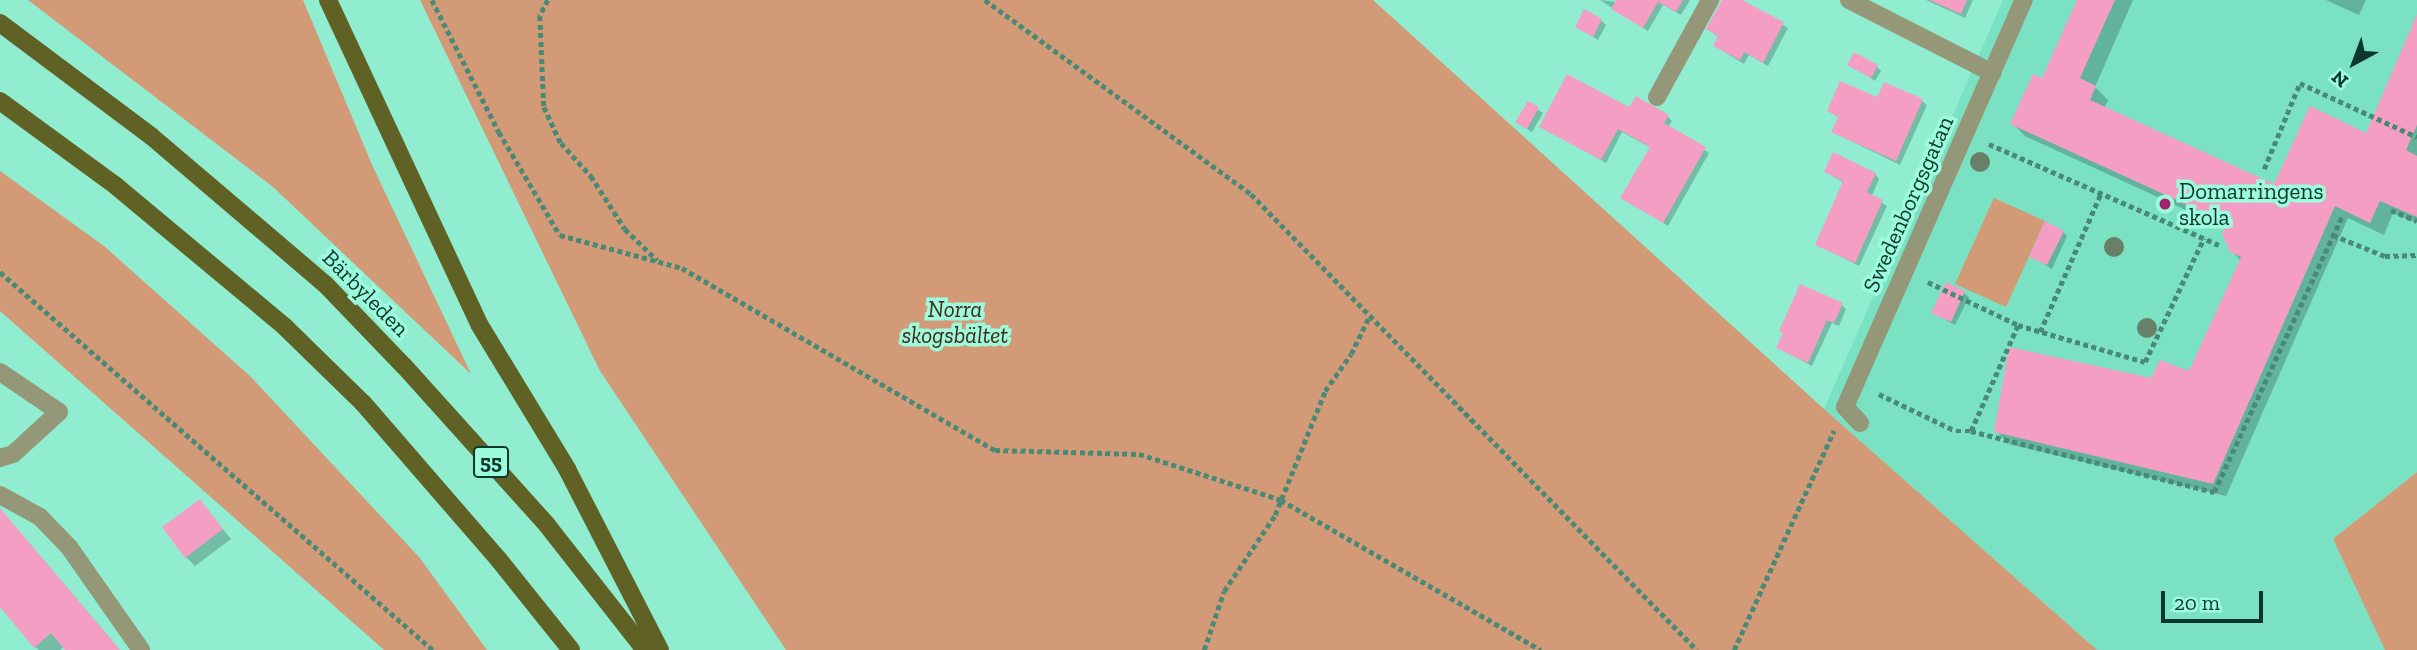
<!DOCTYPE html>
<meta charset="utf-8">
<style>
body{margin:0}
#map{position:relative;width:2417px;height:650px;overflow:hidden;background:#90edd0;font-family:"Zilla Slab",serif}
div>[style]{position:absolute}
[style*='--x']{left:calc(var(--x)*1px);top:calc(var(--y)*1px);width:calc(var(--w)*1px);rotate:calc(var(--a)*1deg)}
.built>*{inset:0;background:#7ae1c2}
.green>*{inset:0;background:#d39a78}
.shadow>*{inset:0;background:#0003}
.building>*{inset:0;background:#f49ec4}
.path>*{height:4.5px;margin-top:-2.25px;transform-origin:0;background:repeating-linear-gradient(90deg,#498a77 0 5px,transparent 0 8.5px)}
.minor>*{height:18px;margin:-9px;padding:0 9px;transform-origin:9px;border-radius:9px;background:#959878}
.major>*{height:18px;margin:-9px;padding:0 9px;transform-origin:9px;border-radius:9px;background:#5f6224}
.trees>*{width:20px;height:20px;margin:-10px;border-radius:50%;background:#688068}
.dots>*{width:19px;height:19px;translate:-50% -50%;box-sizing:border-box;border:4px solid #9dfbdd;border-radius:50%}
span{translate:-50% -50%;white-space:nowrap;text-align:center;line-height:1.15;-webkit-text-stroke:7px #9dfbdd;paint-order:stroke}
.shield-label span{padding:2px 5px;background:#9dfbdd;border:2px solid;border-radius:5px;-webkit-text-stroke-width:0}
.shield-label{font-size:21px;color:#0e372c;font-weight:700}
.poi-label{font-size:23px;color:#0e372c}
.left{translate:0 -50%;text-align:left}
.street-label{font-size:23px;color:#0e372c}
.park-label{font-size:23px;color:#472713;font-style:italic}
.north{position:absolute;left:2319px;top:28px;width:70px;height:70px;-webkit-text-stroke:5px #9dfbdd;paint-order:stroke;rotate:221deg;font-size:19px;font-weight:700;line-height:28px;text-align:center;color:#0e372c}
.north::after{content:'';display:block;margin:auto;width:24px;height:32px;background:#0e372c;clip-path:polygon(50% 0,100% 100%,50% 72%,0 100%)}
.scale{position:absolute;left:2161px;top:591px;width:102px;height:32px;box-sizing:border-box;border:4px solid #0e372c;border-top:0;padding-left:9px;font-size:21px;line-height:24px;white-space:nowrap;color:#0e372c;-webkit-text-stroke:5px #9dfbdd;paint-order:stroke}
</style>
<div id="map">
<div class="built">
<div style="clip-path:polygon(2003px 0,2417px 0,2417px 472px,2333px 539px,2385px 650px,2097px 650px,1824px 409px)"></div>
</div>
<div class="green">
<div style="clip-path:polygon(28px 0,303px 0,373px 167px,471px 374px,273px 187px)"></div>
<div style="clip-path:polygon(420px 0,1373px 0,1824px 409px,2097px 650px,786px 650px,600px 371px)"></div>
<div style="clip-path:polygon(0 171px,104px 246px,251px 377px,419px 557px,487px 650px,384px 650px,0 311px)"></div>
<div style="clip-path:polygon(1994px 198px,2045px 221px,2006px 307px,1955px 284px)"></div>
<div style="clip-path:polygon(2417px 472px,2417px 650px,2385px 650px,2333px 539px)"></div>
</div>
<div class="shadow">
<div style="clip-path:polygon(1600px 0,1617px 2px,1690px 0,1681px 15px,1663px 5px,1648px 31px)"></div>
<div style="clip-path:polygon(1724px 0,1739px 0,1788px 28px,1768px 66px,1749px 55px,1744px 64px,1715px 46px,1719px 38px,1708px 29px)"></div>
<div style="clip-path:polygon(1926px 0,1973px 0,1965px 18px)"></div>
<div style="clip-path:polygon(2079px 0,2133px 0,2095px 87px,2108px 100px,2104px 109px,2275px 187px,2367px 135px,2417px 18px,2417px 223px,2393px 213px,2384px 235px,2348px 218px,2226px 496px,2009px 444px,1996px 431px,2152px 380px,2190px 373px,2241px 261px,2232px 251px,2227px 229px,2025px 136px,2012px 123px,2043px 80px)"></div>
<div style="clip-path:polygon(2326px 0,2366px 0,2359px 15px)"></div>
<div style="clip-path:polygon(1601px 20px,1606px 25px,1598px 40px,1577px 27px)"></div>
<div style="clip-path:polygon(1849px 64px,1876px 66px,1881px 71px,1875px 81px)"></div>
<div style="clip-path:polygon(1922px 101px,1927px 105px,1900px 165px,1833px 132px,1839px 118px,1829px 111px)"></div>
<div style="clip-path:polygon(1528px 103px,1543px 113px,1532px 132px,1522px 126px)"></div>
<div style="clip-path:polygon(1630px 109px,1667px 116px,1672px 121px,1668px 127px,1709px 153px,1668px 226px,1623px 198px,1651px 148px,1622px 132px,1606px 163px,1541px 126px)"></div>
<div style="clip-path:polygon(1826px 172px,1875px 174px,1879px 179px,1872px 196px,1887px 206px,1859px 266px,1817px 244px,1844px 183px)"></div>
<div style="clip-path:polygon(2063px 232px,2067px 236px,2052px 269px,2031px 256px)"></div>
<div style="clip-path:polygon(1964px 293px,1969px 297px,1955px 325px,1933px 313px)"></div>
<div style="clip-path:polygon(1842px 305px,1846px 309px,1839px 326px,1832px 323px,1812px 366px,1778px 348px)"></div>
<div style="clip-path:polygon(200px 501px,231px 539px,195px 566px,186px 557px)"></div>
<div style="clip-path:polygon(0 511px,13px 524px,120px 650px,68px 650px,65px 646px,60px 650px,39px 650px,35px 647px,0 604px)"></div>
</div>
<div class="building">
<div style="clip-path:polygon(1616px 0,1683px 0,1676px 12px,1658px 2px,1643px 28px,1611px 9px)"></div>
<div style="clip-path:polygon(1722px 0,1742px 0,1784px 22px,1763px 63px,1744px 52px,1740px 60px,1713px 46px,1718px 36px,1706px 29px)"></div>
<div style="clip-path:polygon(1929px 0,1967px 0,1961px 14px)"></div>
<div style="clip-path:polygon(2077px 0,2115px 0,2080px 78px,2096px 86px,2090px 100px,2274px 184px,2310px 106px,2366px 133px,2417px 14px,2417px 125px,2406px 150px,2417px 156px,2417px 217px,2380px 201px,2370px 223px,2335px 206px,2213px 484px,1994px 432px,2009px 347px,2151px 378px,2160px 360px,2189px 371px,2241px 257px,2230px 252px,2222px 234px,2227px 223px,2010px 124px,2033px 74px,2042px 78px)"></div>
<div style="clip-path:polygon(1584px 9px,1602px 19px,1593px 37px,1575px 27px)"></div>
<div style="clip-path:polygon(1854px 52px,1878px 65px,1871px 78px,1847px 65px)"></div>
<div style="clip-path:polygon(1567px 74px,1629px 107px,1636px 96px,1669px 115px,1664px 123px,1706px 147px,1663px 223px,1620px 198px,1650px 147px,1618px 129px,1601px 160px,1539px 127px)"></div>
<div style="clip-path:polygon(1840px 81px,1877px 97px,1884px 82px,1923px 99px,1896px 161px,1831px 132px,1838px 117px,1827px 111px)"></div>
<div style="clip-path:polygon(1528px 101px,1539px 107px,1527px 129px,1515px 122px)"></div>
<div style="clip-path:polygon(1833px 152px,1876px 173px,1867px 192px,1883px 200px,1855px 263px,1815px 245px,1843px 181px,1824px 172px)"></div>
<div style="clip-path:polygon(2045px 221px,2064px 231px,2047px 265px,2029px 257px)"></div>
<div style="clip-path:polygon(1946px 282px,1965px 291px,1951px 322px,1931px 313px)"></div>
<div style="clip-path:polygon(1800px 284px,1843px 303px,1834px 323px,1827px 320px,1808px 363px,1776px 348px,1783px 333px,1779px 331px)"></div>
<div style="clip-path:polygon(200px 499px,223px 529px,185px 558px,162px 527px)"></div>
<div style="clip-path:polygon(0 508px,120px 650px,65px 650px,51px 633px,34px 648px,0 607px)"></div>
</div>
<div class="path">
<div style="--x:432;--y:0;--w:148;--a:63.1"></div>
<div style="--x:499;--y:132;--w:120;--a:59.4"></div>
<div style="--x:560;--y:235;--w:126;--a:15.1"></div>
<div style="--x:682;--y:268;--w:362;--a:30.2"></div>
<div style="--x:995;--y:450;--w:144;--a:1.6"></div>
<div style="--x:1139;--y:454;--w:149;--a:17.9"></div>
<div style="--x:1281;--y:500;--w:300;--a:30"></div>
<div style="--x:548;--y:0;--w:18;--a:117"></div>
<div style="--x:540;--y:16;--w:91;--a:87.5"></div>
<div style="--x:544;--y:107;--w:40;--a:65"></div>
<div style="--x:561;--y:143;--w:45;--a:47.7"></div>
<div style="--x:591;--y:176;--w:63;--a:57.3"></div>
<div style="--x:625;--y:229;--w:45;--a:44.1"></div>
<div style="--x:985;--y:0;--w:329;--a:36.1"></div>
<div style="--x:1251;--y:194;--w:638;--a:45.64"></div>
<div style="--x:1989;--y:144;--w:251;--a:23.7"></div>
<div style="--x:2264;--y:169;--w:93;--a:-67.3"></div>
<div style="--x:2300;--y:83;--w:129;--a:24.8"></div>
<div style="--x:2391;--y:210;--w:28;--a:23"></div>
<div style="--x:2333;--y:235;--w:56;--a:22"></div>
<div style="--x:2385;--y:256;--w:32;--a:-2"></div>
<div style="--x:0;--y:272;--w:575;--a:41.12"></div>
<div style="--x:1928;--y:282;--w:100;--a:25.5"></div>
<div style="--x:2018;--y:325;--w:132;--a:16.2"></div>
<div style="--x:2145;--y:362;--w:137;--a:-64.6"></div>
<div style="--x:2040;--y:332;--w:152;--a:-66.3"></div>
<div style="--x:1879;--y:394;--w:85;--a:25.7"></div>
<div style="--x:1956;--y:431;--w:15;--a:0"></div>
<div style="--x:1971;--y:431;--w:251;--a:14.1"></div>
<div style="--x:2214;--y:492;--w:304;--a:-65.1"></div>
<div style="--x:1971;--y:431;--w:116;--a:-66.1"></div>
<div style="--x:1204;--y:650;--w:62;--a:-71.3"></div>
<div style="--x:1224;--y:591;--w:92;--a:-56.1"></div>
<div style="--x:1275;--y:515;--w:134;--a:-68"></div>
<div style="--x:1325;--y:391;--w:45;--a:-54.9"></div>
<div style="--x:1351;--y:354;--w:41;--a:-64.1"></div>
<div style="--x:1734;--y:650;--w:241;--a:-65.5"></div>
</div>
<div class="minor">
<div style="--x:1849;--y:0;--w:161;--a:27"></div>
<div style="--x:1657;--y:97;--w:111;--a:-61.3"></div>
<div style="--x:0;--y:372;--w:71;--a:34.1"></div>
<div style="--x:59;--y:412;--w:62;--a:137.6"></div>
<div style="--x:13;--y:454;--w:14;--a:163"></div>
<div style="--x:1860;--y:423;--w:22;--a:-133"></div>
<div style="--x:1845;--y:407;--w:445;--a:-66.3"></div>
<div style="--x:0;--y:495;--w:46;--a:28.8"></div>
<div style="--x:40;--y:517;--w:42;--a:46"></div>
<div style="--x:69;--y:547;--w:126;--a:55"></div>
</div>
<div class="major">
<div style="--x:328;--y:0;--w:357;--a:65"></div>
<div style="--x:479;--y:324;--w:170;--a:58.7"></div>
<div style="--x:567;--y:469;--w:203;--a:62.8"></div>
<div style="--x:0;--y:23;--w:189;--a:36.8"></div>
<div style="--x:151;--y:136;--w:228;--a:40.4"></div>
<div style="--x:325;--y:284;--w:114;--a:46.1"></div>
<div style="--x:404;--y:366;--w:214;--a:48"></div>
<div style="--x:547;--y:525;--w:159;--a:51.9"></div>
<div style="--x:0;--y:101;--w:144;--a:36.2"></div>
<div style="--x:116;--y:186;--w:220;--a:39.8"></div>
<div style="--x:285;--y:327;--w:109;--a:44.3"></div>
<div style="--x:363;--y:403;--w:208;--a:49.1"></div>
<div style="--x:499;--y:560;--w:115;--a:51.3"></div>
</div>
<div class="trees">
<div style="left:1980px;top:162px"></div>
<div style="left:2114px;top:247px"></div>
<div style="left:2147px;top:328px"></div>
</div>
<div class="dots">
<div style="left:2165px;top:204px;background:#a51f6b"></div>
</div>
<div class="shield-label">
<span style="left:491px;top:462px">55</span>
</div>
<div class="poi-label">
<span class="left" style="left:2179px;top:204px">Domarringens<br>skola</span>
</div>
<div class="street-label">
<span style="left:1908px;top:204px;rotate:-66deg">Swedenborgsgatan</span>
<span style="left:366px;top:293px;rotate:45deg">Bärbyleden</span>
</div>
<div class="park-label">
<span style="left:955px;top:322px">Norra<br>skogsbältet</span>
</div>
<div class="north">N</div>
<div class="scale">20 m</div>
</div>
